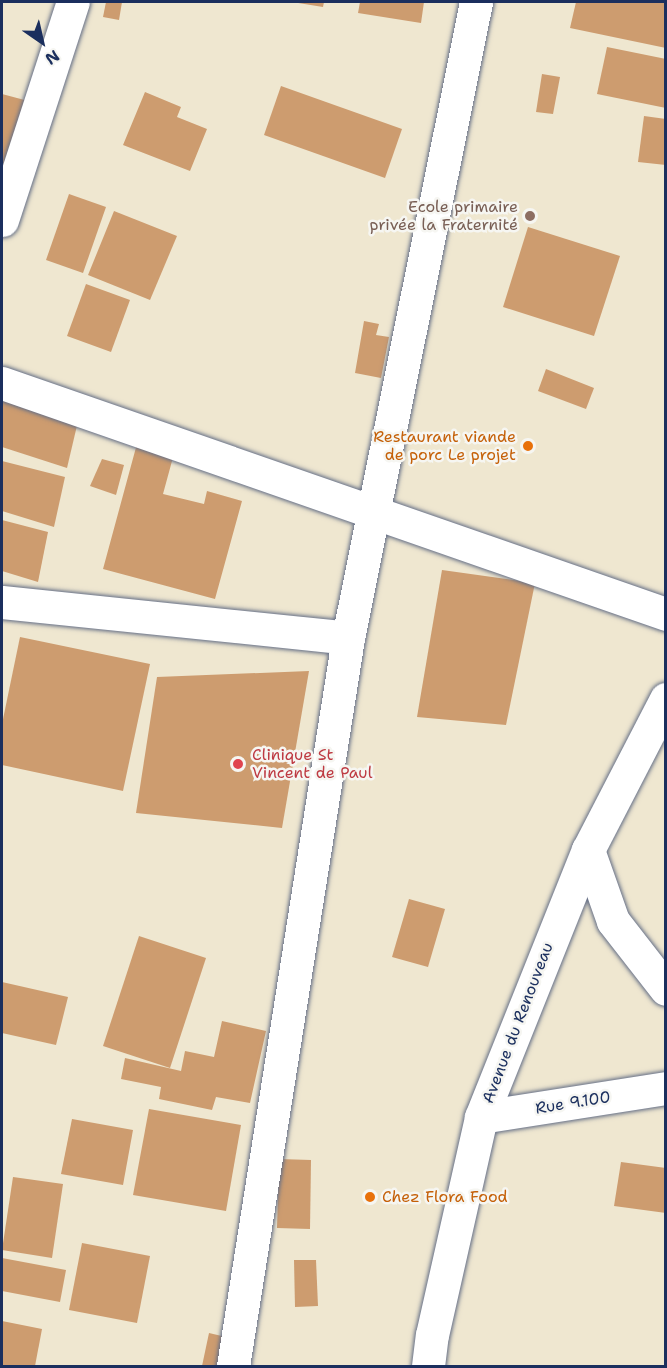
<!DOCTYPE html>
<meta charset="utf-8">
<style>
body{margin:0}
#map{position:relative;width:667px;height:1368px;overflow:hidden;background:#efe7d0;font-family:"Shantell Sans",sans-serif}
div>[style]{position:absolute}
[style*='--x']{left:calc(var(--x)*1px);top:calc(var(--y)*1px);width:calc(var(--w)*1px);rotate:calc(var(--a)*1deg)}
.building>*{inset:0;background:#cd9c6f}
.roads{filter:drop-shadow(0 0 2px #656f86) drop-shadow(0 0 2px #656f86)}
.minor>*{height:33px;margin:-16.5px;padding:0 16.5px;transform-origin:16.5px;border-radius:16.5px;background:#fff}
.tertiary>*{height:33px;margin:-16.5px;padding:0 16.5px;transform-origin:16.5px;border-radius:16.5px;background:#fff}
.secondary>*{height:33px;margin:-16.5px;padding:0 16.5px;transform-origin:16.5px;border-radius:16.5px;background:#fff}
.dots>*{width:16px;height:16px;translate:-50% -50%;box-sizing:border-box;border:3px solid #f6f6f2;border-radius:50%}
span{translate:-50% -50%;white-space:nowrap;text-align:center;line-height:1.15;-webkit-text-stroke:5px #f6f6f2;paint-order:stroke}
.education-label{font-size:16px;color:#785e54}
.right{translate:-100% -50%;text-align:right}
.food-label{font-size:16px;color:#c56008}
.left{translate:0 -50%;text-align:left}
.health-label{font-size:16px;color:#be3a42}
.street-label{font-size:16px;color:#1b2f5e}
.frame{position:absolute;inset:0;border:3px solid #1b2f5e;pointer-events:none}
.north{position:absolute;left:12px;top:12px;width:60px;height:60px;-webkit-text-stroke:4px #f6f6f2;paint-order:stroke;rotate:146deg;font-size:16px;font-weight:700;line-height:24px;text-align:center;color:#1b2f5e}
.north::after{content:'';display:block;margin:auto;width:21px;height:27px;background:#1b2f5e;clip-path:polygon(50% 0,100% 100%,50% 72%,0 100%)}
</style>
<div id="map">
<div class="building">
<div style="clip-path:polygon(106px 2px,122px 2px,119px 20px,103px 17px)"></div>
<div style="clip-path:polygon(292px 2px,324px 2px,323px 7px)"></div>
<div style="clip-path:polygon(360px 2px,424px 2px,421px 23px,358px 13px)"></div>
<div style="clip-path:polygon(576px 2px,666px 2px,666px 48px,570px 28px)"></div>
<div style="clip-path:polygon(607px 47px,666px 59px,666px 108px,597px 94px)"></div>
<div style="clip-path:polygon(542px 74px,560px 77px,553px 114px,536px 112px)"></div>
<div style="clip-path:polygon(281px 86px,402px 129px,385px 178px,264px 135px)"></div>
<div style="clip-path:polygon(145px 92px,181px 107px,177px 117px,207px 129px,190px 171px,123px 145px)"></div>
<div style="clip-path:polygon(2px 94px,47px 106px,2px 216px)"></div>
<div style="clip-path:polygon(644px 116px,666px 119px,666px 165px,638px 162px)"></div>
<div style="clip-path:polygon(69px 194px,106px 207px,83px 273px,46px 260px)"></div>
<div style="clip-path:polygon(114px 211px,177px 236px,150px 300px,88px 275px)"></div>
<div style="clip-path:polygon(528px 227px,620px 256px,594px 336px,503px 307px)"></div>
<div style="clip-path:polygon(86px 284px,130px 300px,111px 352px,67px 336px)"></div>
<div style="clip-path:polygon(364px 321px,379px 324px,376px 335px,389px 337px,381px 378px,355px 373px)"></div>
<div style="clip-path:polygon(546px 369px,594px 388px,586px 409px,538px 391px)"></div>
<div style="clip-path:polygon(2px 398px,79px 417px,67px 468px,2px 447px)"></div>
<div style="clip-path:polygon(138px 440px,175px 450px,163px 494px,204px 504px,207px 491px,242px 501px,215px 599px,103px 569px)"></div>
<div style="clip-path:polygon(102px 459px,124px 465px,116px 495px,90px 486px)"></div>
<div style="clip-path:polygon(2px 461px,65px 477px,54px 527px,2px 511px)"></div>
<div style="clip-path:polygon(2px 520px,48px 532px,38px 582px,2px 571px)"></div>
<div style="clip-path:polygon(442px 570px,535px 583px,506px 725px,417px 717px)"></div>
<div style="clip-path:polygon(20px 637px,150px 664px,123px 791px,2px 765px,2px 724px)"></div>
<div style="clip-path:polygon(309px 671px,282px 828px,136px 813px,157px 677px)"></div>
<div style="clip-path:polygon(409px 899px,445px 909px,428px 967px,392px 957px)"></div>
<div style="clip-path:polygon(139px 936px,206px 958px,170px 1068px,103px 1046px)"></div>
<div style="clip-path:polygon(2px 982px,68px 997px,56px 1045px,2px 1033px)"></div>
<div style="clip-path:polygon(222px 1021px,266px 1031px,250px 1103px,216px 1097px,212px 1110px,159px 1099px,161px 1087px,121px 1079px,125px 1058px,181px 1071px,185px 1051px,214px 1057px)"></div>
<div style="clip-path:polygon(149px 1109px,241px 1125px,226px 1211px,133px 1195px)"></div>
<div style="clip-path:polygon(72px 1119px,133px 1130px,123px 1185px,61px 1174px)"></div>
<div style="clip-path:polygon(279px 1159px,311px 1160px,310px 1229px,277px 1228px)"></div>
<div style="clip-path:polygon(621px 1162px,666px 1168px,666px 1213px,614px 1206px)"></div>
<div style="clip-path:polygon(13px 1177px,63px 1184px,52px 1258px,2px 1250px)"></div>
<div style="clip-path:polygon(82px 1243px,150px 1256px,137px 1323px,69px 1310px)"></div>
<div style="clip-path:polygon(2px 1258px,66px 1270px,60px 1302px,2px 1291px)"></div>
<div style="clip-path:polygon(294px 1260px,316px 1260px,318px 1306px,295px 1307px)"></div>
<div style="clip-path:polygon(2px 1321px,42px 1329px,35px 1366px,2px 1366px)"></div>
<div style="clip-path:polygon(209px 1333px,226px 1337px,220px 1366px,202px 1366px)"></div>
</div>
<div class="roads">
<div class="minor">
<div style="--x:2;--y:220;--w:229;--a:-72"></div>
<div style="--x:2;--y:383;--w:703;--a:19.18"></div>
<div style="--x:2;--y:602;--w:348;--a:5.9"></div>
<div style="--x:233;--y:1366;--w:737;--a:-81.02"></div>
<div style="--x:348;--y:638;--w:649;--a:-78.62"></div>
</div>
<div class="tertiary">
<div style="--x:481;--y:1117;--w:187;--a:-8.9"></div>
</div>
<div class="secondary">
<div style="--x:588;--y:850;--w:75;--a:70.6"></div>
<div style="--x:613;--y:921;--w:86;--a:52.1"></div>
<div style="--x:428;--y:1366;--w:31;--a:-83"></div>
<div style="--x:432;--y:1335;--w:223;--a:-77.3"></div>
<div style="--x:481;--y:1117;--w:288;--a:-68.2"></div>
<div style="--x:588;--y:850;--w:170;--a:-62.7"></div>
</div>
</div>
<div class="dots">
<div style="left:530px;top:216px;background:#8d6e63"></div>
<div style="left:528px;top:446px;background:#e8710a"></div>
<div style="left:238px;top:764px;background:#e0444e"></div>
<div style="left:370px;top:1197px;background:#e8710a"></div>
</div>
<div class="education-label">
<span class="right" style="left:518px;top:216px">Ecole primaire<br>privée la Fraternité</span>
</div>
<div class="food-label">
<span class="right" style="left:516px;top:446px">Restaurant viande<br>de porc Le projet</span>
<span class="left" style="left:382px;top:1197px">Chez Flora Food</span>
</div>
<div class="health-label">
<span class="left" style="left:252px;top:764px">Clinique St<br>Vincent de Paul</span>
</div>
<div class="street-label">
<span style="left:518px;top:1023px;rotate:-69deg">Avenue du Renouveau</span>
<span style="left:573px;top:1103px;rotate:-9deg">Rue 9.100</span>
</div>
<div class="frame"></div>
<div class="north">N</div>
</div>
